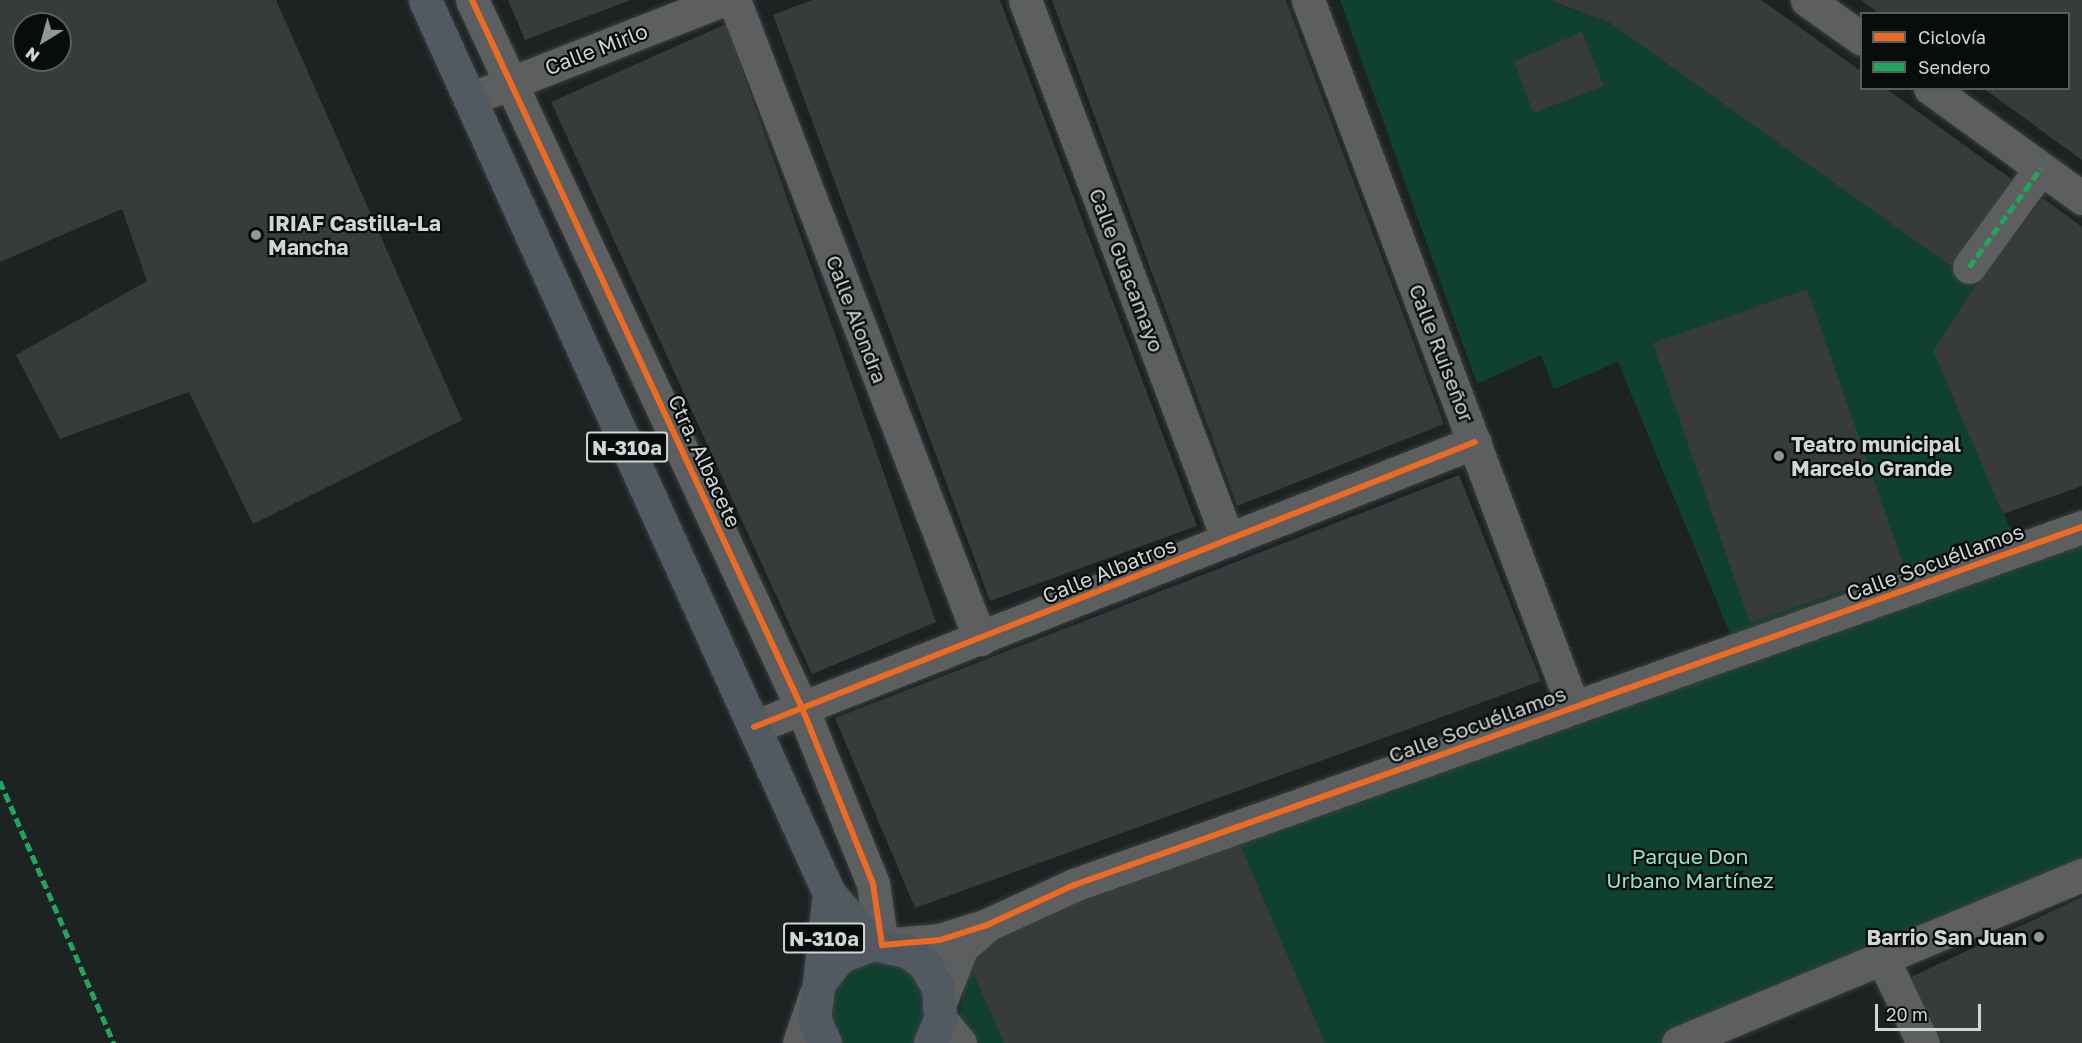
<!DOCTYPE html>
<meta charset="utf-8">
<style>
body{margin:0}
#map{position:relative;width:2082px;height:1043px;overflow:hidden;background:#1d2223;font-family:"Golos Text",sans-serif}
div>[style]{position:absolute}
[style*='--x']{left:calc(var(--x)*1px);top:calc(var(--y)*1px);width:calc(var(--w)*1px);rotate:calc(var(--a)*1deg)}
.green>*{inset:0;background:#104130}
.building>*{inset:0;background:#373b3c}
.roads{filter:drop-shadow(0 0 2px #3c3f40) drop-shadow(0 0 2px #3c3f40)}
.street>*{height:33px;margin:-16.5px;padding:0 16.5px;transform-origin:16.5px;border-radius:16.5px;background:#5c5e5f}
.highway>*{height:33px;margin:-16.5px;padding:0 16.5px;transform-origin:16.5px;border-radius:16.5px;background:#515a60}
.quiet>*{height:4.5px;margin-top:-2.25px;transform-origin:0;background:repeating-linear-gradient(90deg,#20a55d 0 9px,transparent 0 13.5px)}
.cycleway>*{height:6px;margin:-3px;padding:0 3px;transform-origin:3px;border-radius:3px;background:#ed6a23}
.dots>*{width:16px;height:16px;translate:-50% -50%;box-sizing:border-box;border:3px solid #080c0d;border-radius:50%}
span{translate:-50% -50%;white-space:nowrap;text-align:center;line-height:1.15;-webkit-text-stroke:4.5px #080c0d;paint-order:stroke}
.shield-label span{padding:2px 4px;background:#080c0d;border:2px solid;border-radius:4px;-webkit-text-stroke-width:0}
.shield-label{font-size:20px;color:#d0d5d6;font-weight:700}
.street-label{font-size:21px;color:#d0d5d6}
.poi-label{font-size:21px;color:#d0d5d6;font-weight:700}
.left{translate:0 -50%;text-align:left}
.right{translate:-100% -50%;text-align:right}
.park-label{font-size:21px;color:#90e5bf}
.legend{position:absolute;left:1860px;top:12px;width:210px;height:78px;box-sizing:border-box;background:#080c0d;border:2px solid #585c5d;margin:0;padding:8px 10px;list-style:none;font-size:18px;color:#d0d5d6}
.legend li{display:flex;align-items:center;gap:12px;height:30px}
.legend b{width:30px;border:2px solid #585c5d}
.north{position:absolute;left:12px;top:12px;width:60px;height:60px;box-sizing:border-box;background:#080c0d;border:2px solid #585c5d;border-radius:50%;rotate:217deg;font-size:16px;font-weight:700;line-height:24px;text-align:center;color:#d0d5d6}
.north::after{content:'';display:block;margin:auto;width:21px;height:27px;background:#919697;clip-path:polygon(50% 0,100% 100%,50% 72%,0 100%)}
.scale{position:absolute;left:1875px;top:1004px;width:106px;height:27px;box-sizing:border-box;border:3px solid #d0d5d6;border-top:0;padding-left:8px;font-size:18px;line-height:21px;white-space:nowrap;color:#d0d5d6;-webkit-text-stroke:4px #080c0d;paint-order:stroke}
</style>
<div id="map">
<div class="green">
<div style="clip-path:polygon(1340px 0,1548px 0,1610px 23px,1976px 284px,1933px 351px,2019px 549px,1737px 650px,1618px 362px,1554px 389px,1541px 355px,1477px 384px)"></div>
<div style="clip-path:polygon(2082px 545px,2082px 892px,1720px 1043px,971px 1043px,957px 1030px,965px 983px,980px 954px,1040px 914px)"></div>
<div style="clip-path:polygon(863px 960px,895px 962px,919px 983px,926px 999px,921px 1033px,913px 1043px,841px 1043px,828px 1023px,837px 978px)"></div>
</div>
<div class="building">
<div style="clip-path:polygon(evenodd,0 0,276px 0,462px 420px,253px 524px,189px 392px,60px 439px,16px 355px,147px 281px,122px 209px,0 262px,0 0,24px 24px,60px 24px,60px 60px,24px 60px,24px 24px)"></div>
<div style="clip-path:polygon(508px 0,631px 0,525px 40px)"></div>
<div style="clip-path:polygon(812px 0,1000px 0,1197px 526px,990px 601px,773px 15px)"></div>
<div style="clip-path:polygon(1052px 0,1286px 0,1444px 424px,1237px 506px)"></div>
<div style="clip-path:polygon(1549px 0,1761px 0,1862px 72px,1862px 88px,1885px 88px,2014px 181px,1952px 267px,1610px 23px)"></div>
<div style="clip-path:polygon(1861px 0,2082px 0,2082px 160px,1983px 88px,2068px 88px,2068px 14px,1880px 14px)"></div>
<div style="clip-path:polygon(726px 24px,936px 622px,812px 674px,551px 102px)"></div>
<div style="clip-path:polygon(1582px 32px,1604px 86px,1533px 113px,1514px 61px)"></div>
<div style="clip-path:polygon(2043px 198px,2082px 227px,2082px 486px,2003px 514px,1933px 351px,1976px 284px)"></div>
<div style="clip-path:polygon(1807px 289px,1905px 569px,1750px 623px,1653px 343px)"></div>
<div style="clip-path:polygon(1459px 475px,1541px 681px,915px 908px,835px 718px)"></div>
<div style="clip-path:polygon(1233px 828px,1325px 1043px,1004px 1043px,962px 947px)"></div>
<div style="clip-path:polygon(2082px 897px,2082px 1043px,1943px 1043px,1911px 977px)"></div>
</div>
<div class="roads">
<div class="street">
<div style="--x:472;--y:0;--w:781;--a:65.01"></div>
<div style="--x:802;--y:708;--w:190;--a:68"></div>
<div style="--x:873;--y:884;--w:62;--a:81.6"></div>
<div style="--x:882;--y:945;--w:58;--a:-4.9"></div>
<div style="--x:940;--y:940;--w:49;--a:-17.7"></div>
<div style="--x:987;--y:925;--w:96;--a:-24.7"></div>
<div style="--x:1074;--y:885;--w:1070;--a:-19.55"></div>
<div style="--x:734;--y:0;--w:685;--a:68.94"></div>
<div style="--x:1025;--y:0;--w:577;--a:69.4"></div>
<div style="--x:1308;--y:0;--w:755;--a:69.45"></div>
<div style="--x:1807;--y:0;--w:67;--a:35.3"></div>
<div style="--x:1930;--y:88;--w:188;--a:35.9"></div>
<div style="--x:470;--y:99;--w:271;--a:-21.4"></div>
<div style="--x:1969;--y:267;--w:122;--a:-54"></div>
<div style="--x:754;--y:727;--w:775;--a:-21.57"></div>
<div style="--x:1883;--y:959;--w:93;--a:64.5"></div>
<div style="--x:939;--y:1005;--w:62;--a:-68.4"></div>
<div style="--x:962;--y:947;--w:32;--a:-41"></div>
<div style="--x:940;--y:1019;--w:31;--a:50"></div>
<div style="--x:799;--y:1043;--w:50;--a:-71.2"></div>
<div style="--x:1678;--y:1043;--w:438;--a:-22.6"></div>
</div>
<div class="highway">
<div style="--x:425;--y:0;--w:980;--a:65.66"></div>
<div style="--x:829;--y:893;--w:67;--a:49.2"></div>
<div style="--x:819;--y:983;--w:91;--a:-83.7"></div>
<div style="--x:825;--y:1043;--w:27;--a:-114"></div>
<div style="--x:814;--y:1018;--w:35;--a:-82"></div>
<div style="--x:819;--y:983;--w:33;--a:-52"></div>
<div style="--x:839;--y:957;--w:36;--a:-21"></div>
<div style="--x:873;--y:944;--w:35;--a:12"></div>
<div style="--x:907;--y:951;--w:21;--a:37"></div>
<div style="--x:924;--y:964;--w:27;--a:59"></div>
<div style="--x:938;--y:987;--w:32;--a:86"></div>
<div style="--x:940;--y:1019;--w:26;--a:113"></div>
</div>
</div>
<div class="quiet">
<div style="--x:1969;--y:267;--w:122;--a:-54"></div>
<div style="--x:0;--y:781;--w:286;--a:66.5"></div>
</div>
<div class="cycleway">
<div style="--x:472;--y:0;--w:781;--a:65.01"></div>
<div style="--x:802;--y:708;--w:190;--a:68"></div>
<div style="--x:873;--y:884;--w:62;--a:81.6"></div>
<div style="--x:882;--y:945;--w:58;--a:-4.9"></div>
<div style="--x:940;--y:940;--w:49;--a:-17.7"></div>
<div style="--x:987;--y:925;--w:96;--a:-24.7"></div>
<div style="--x:1074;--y:885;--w:1070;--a:-19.55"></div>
<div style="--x:754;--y:727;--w:775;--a:-21.57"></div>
</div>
<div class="dots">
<div style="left:256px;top:235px;background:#919697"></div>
<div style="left:1779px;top:456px;background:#919697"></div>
<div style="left:2039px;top:937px;background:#919697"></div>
</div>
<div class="shield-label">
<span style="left:627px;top:447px">N-310a</span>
<span style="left:824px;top:938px">N-310a</span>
</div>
<div class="street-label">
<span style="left:596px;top:49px;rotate:-21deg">Calle Mirlo</span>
<span style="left:1127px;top:270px;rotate:69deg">Calle Guacamayo</span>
<span style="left:857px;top:319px;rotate:69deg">Calle Alondra</span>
<span style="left:1442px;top:353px;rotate:69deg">Calle Ruiseñor</span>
<span style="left:705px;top:461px;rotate:65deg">Ctra. Albacete</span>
<span style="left:1935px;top:562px;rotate:-20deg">Calle Socuéllamos</span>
<span style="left:1109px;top:570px;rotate:-22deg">Calle Albatros</span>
<span style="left:1477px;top:724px;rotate:-20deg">Calle Socuéllamos</span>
</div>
<div class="poi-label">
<span class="left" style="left:268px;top:235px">IRIAF Castilla-La<br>Mancha</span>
<span class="left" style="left:1791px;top:456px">Teatro municipal<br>Marcelo Grande</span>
<span class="right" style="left:2027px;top:937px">Barrio San Juan</span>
</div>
<div class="park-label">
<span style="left:1690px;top:868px">Parque Don<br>Urbano Martínez</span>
</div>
<ul class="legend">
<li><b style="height:8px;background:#ed6a23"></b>Ciclovía</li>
<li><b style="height:8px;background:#20a55d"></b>Sendero</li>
</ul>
<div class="north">N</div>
<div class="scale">20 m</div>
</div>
